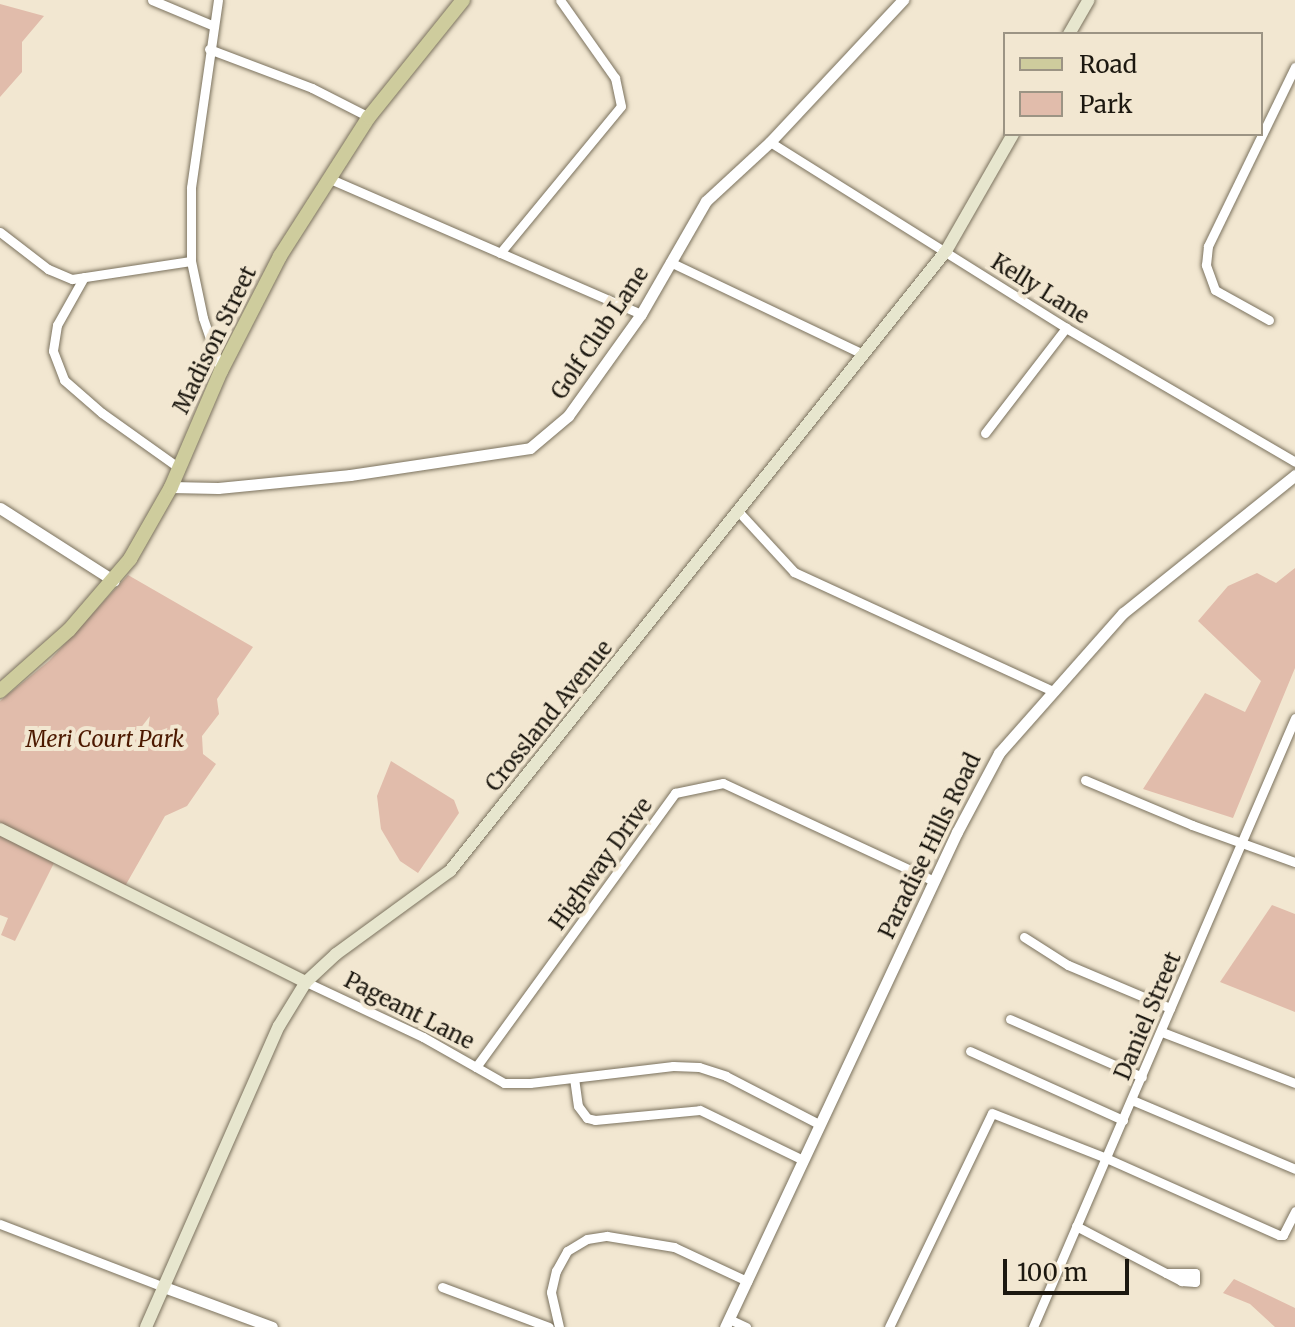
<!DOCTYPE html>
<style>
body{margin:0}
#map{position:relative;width:1295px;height:1327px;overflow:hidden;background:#f2e7d1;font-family:Merriweather,serif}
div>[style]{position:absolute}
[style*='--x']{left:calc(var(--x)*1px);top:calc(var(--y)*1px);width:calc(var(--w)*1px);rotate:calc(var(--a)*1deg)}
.green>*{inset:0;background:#e1bcab}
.roads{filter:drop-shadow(0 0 2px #7b725e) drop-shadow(0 0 2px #7b725e)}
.minor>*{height:9px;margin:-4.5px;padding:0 4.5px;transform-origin:4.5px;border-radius:4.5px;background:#fff}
.tertiary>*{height:11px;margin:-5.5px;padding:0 5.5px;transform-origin:5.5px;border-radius:5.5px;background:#fff}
.secondary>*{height:12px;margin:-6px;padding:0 6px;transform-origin:6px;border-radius:6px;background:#e7e6ce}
.primary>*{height:14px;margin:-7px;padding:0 7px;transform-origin:7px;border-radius:7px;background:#cecc9d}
span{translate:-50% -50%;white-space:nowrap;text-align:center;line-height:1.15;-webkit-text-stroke:8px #f2e7d1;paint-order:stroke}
.street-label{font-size:22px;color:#1c1810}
.park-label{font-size:22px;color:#4c1900;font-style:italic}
.legend{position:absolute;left:1003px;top:32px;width:260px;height:104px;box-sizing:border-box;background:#f2e7d1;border:2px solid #9c9484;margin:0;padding:10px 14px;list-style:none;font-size:24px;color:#1c1810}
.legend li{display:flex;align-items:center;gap:16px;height:40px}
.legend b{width:40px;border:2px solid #9c9484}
.scale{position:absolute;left:1003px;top:1259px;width:126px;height:36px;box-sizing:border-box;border:4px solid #1c1810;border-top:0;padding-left:10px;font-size:24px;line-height:28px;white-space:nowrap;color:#1c1810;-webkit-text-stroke:6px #f2e7d1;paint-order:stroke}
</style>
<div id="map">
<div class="green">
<div style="clip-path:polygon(0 4px,44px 16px,22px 42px,22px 72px,0 97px)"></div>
<div style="clip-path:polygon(1295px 568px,1295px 668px,1233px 818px,1143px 789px,1205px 693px,1245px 712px,1261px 681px,1198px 621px,1228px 586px,1257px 573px,1276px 583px)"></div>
<div style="clip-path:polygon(128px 575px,253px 647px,217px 699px,219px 714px,202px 736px,203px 754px,216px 764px,187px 806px,165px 816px,120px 895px,54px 863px,15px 941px,1px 935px,8px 918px,0 915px,0 701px,49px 661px)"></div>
<div style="clip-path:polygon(391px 761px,454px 800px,459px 813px,418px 873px,400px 861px,381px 829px,377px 796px)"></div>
<div style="clip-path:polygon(1272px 905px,1295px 914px,1295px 1012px,1220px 982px)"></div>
<div style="clip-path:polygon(1234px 1279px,1295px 1308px,1295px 1327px,1275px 1327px,1250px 1304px,1223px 1293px)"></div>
</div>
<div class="roads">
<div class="minor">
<div style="--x:152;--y:0;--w:67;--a:22.8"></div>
<div style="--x:218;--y:0;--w:190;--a:98.2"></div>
<div style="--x:191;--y:188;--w:73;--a:90"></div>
<div style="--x:191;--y:261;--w:58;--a:78.1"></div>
<div style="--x:203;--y:318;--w:56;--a:71.2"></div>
<div style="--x:209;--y:49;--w:110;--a:20.7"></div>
<div style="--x:312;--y:88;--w:64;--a:27"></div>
<div style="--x:770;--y:142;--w:350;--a:32.1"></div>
<div style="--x:1066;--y:328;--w:265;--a:30.3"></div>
<div style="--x:328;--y:178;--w:341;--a:23.5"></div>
<div style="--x:0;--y:232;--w:61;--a:37.6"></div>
<div style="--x:48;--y:269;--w:26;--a:23"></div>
<div style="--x:72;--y:279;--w:120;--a:-8.6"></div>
<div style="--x:500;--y:253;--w:190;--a:-50.5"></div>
<div style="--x:621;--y:106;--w:29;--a:-102"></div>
<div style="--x:615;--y:78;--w:95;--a:-125.2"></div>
<div style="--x:670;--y:262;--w:214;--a:25.5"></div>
<div style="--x:84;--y:277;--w:55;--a:119.4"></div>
<div style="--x:57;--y:325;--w:26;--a:99"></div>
<div style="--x:53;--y:351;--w:31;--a:69"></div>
<div style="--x:64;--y:380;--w:50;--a:41"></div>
<div style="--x:102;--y:413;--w:95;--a:35.5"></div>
<div style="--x:1269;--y:320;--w:62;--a:-150.9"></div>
<div style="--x:1215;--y:290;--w:27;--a:-110"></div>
<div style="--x:1206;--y:265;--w:19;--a:-84"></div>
<div style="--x:1208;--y:246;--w:199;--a:-64.1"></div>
<div style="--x:985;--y:433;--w:133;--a:-52.4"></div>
<div style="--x:738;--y:511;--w:83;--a:47.4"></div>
<div style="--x:794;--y:572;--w:283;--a:24.7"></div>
<div style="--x:1085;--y:780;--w:116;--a:22.8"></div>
<div style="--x:1192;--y:825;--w:109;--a:19.8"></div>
<div style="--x:1024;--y:937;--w:52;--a:32.5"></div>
<div style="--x:1068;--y:965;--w:111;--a:22.9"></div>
<div style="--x:306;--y:982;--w:129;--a:25.2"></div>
<div style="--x:423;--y:1037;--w:93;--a:29.6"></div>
<div style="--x:504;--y:1083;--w:26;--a:0"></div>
<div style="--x:530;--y:1083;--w:144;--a:-6.8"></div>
<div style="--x:673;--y:1066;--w:26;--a:2"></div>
<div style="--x:699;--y:1067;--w:28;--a:18"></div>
<div style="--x:726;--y:1076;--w:105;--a:27.3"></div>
<div style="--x:1010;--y:1019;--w:144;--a:23.7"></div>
<div style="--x:1162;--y:1032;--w:142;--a:21"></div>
<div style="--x:970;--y:1051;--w:168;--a:24.3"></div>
<div style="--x:476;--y:1067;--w:339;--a:-54"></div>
<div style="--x:675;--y:793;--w:49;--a:-11.8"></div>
<div style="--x:723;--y:783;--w:233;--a:24.9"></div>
<div style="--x:574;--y:1078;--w:28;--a:82"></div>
<div style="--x:578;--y:1106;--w:15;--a:53"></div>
<div style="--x:587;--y:1118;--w:8;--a:14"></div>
<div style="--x:595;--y:1120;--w:105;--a:-5.4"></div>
<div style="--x:700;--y:1110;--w:114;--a:25.9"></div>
<div style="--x:1132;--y:1100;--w:177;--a:22.9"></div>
<div style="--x:0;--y:1224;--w:176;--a:21"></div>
<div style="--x:1076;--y:1226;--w:119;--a:27.6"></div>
<div style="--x:1181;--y:1281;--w:14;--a:4"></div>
<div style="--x:1195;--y:1282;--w:9;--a:-90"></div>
<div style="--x:1195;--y:1273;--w:29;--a:180"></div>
<div style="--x:442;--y:1287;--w:114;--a:20.5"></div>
<div style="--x:729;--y:1319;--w:19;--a:25"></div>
<div style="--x:559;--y:1327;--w:36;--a:-103"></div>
<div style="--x:551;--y:1292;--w:22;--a:-77"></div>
<div style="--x:556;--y:1271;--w:23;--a:-61"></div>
<div style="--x:567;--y:1251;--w:23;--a:-31"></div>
<div style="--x:587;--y:1239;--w:20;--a:-9"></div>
<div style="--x:607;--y:1236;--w:68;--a:9.3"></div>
<div style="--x:674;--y:1247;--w:81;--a:25"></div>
<div style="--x:889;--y:1327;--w:237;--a:-64.3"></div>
<div style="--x:992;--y:1113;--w:123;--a:21.5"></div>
<div style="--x:1106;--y:1158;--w:189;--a:24"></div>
<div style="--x:1279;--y:1235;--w:4;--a:0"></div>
<div style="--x:1283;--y:1235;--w:27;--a:-63"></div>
<div style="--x:1033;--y:1327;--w:663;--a:-66.72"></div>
</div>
<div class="tertiary">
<div style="--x:171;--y:487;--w:47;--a:1.2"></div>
<div style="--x:218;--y:488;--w:133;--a:-5.6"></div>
<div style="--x:350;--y:475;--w:182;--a:-8.5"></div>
<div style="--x:530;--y:448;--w:50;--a:-40.1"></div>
<div style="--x:568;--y:416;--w:125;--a:-54.4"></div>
<div style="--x:641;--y:314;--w:130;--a:-60.1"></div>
<div style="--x:706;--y:201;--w:87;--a:-42.7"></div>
<div style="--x:770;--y:142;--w:195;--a:-46.9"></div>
<div style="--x:0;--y:508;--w:135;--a:32.6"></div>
<div style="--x:164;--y:1287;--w:115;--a:20.3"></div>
<div style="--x:725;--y:1327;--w:547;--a:-64.89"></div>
<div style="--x:957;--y:832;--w:89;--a:-62"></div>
<div style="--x:999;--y:753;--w:187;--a:-48.5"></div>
<div style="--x:1123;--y:613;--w:221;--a:-38.7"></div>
</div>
<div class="secondary">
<div style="--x:1069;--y:34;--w:39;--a:-60"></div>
<div style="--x:0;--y:829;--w:342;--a:26.6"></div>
<div style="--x:146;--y:1327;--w:329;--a:-66.2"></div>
<div style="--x:279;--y:1026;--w:52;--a:-58.5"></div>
<div style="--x:306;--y:982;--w:41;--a:-43"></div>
<div style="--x:336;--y:954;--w:141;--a:-36.1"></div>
<div style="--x:450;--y:871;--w:794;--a:-51.34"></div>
<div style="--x:946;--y:251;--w:135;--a:-60.2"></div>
</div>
<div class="primary">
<div style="--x:0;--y:691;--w:92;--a:-41.5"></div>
<div style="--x:69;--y:630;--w:94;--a:-49.3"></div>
<div style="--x:130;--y:559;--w:83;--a:-60.3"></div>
<div style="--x:171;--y:487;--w:126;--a:-66.7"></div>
<div style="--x:221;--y:371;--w:129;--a:-62.8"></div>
<div style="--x:280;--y:256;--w:165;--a:-57.4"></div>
<div style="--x:369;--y:117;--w:150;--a:-51.2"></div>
</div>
</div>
<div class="street-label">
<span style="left:1040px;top:289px;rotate:32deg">Kelly Lane</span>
<span style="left:600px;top:333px;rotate:-56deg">Golf Club Lane</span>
<span style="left:215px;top:340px;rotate:-64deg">Madison Street</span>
<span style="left:549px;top:716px;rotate:-51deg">Crossland Avenue</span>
<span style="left:930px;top:846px;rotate:-64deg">Paradise Hills Road</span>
<span style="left:601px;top:864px;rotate:-54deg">Highway Drive</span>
<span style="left:409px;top:1011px;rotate:27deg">Pageant Lane</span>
<span style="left:1148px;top:1016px;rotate:-67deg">Daniel Street</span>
</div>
<div class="park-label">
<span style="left:105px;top:740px">Meri Court Park</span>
</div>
<ul class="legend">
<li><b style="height:10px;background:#cecc9d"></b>Road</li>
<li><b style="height:22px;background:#e1bcab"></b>Park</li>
</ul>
<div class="scale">100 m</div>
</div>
